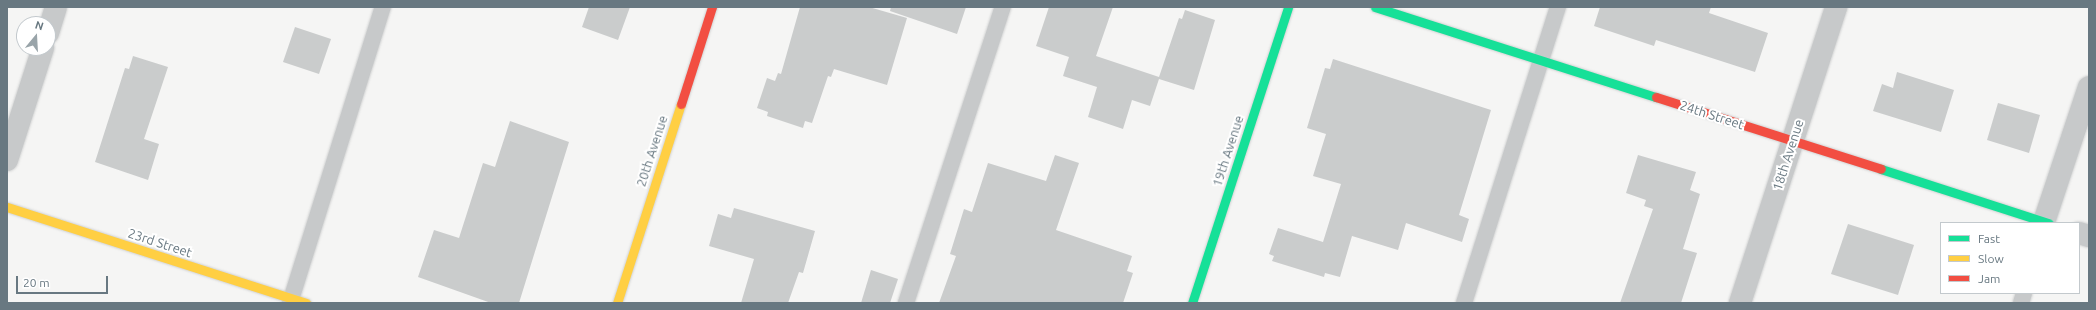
<!DOCTYPE html>
<style>
body{margin:0}
#map{position:relative;width:2096px;height:310px;overflow:hidden;background:#f5f5f4;font-family:Ubuntu,sans-serif}
div>[style]{position:absolute}
[style*='--x']{left:calc(var(--x)*1px);top:calc(var(--y)*1px);width:calc(var(--w)*1px);rotate:calc(var(--a)*1deg)}
.building>*{inset:0;background:#cacccc}
.roads{filter:drop-shadow(0 0 1px #d1d2d2) drop-shadow(0 0 1px #d1d2d2)}
.lane>*{height:16px;margin:-8px;padding:0 8px;transform-origin:8px;border-radius:8px;background:#c7c9ca}
.street>*{height:22px;margin:-11px;padding:0 11px;transform-origin:11px;border-radius:11px;background:#c7c9ca}
.fast>*{height:9px;margin:-4.5px;padding:0 4.5px;transform-origin:4.5px;border-radius:4.5px;background:#16e098}
.slow>*{height:9px;margin:-4.5px;padding:0 4.5px;transform-origin:4.5px;border-radius:4.5px;background:#ffcf43}
.jam>*{height:9px;margin:-4.5px;padding:0 4.5px;transform-origin:4.5px;border-radius:4.5px;background:#f24e42}
span{translate:-50% -50%;white-space:nowrap;text-align:center;line-height:1.15;-webkit-text-stroke:4px #fff;paint-order:stroke}
.street-label{font-size:13px;color:#687881}
.frame{position:absolute;inset:0;border:8px solid #687881;pointer-events:none}
.legend{position:absolute;left:1940px;top:222px;width:140px;height:72px;box-sizing:border-box;background:#fff;border:1px solid #c3c9cd;margin:0;padding:5px 7px;list-style:none;font-size:12px;color:#687881}
.legend li{display:flex;align-items:center;gap:8px;height:20px}
.legend b{width:20px;border:1px solid #c3c9cd}
.north{position:absolute;left:16px;top:16px;width:40px;height:40px;box-sizing:border-box;background:#fff;border:1px solid #c3c9cd;border-radius:50%;rotate:18deg;font-size:11px;font-weight:700;line-height:16px;text-align:center;color:#687881}
.north::after{content:'';display:block;margin:auto;width:14px;height:18px;background:#99a4a9;clip-path:polygon(50% 0,100% 100%,50% 72%,0 100%)}
.scale{position:absolute;left:16px;top:276px;width:92px;height:18px;box-sizing:border-box;border:2px solid #687881;border-top:0;padding-left:5px;font-size:12px;line-height:14px;white-space:nowrap;color:#687881;-webkit-text-stroke:3px #fff;paint-order:stroke}
</style>
<div id="map">
<div class="building">
<div style="clip-path:polygon(589px 7px,630px 7px,618px 40px,582px 27px)"></div>
<div style="clip-path:polygon(800px 7px,869px 7px,907px 18px,887px 85px,834px 69px,831px 77px,828px 76px,812px 123px,805px 121px,803px 128px,767px 116px,768px 112px,757px 108px,767px 78px,775px 81px,778px 73px,781px 74px)"></div>
<div style="clip-path:polygon(891px 7px,966px 7px,957px 34px,890px 11px)"></div>
<div style="clip-path:polygon(1049px 7px,1113px 7px,1096px 56px,1159px 77px,1179px 18px,1182px 19px,1185px 10px,1215px 20px,1194px 90px,1159px 79px,1150px 106px,1132px 100px,1123px 129px,1088px 117px,1097px 87px,1063px 76px,1069px 57px,1036px 46px)"></div>
<div style="clip-path:polygon(1600px 7px,1711px 7px,1709px 13px,1768px 33px,1755px 72px,1656px 40px,1654px 46px,1594px 26px)"></div>
<div style="clip-path:polygon(295px 27px,331px 39px,319px 74px,283px 62px)"></div>
<div style="clip-path:polygon(133px 56px,168px 67px,144px 139px,159px 144px,148px 180px,95px 162px,125px 68px,129px 69px)"></div>
<div style="clip-path:polygon(1333px 59px,1491px 110px,1459px 215px,1469px 219px,1462px 242px,1406px 223px,1398px 250px,1352px 236px,1340px 277px,1325px 273px,1324px 277px,1272px 261px,1274px 256px,1269px 254px,1278px 228px,1323px 242px,1341px 184px,1313px 176px,1326px 134px,1307px 128px,1325px 68px,1330px 69px)"></div>
<div style="clip-path:polygon(1897px 72px,1954px 90px,1941px 132px,1873px 111px,1882px 84px,1893px 88px)"></div>
<div style="clip-path:polygon(1998px 103px,2040px 115px,2029px 153px,1987px 140px)"></div>
<div style="clip-path:polygon(510px 121px,569px 142px,519px 303px,491px 303px,418px 277px,434px 230px,459px 238px,483px 163px,495px 167px)"></div>
<div style="clip-path:polygon(1055px 155px,1079px 163px,1056px 230px,1132px 256px,1127px 271px,1133px 273px,1123px 303px,939px 303px,956px 256px,950px 254px,964px 209px,972px 212px,988px 163px,1046px 181px)"></div>
<div style="clip-path:polygon(1638px 155px,1696px 172px,1690px 190px,1700px 194px,1683px 249px,1697px 253px,1681px 303px,1620px 303px,1653px 209px,1644px 206px,1646px 200px,1626px 193px)"></div>
<div style="clip-path:polygon(734px 208px,815px 231px,803px 273px,799px 272px,788px 303px,741px 303px,754px 259px,709px 246px,718px 214px,731px 218px)"></div>
<div style="clip-path:polygon(1848px 224px,1914px 245px,1898px 295px,1831px 274px)"></div>
<div style="clip-path:polygon(871px 270px,898px 279px,890px 303px,861px 303px)"></div>
</div>
<div class="roads">
<div class="lane">
<div style="--x:290;--y:303;--w:310;--a:-72.6"></div>
<div style="--x:906;--y:303;--w:311;--a:-71.9"></div>
<div style="--x:1464;--y:303;--w:311;--a:-72.4"></div>
<div style="--x:2021;--y:303;--w:10;--a:-73"></div>
</div>
<div class="street">
<div style="--x:48;--y:33;--w:27;--a:-73"></div>
<div style="--x:7;--y:160;--w:118;--a:-72.2"></div>
<div style="--x:2044;--y:222;--w:142;--a:-71.6"></div>
<div style="--x:2079;--y:233;--w:10;--a:17"></div>
<div style="--x:1740;--y:303;--w:311;--a:-72"></div>
</div>
<div class="fast">
<div style="--x:1375;--y:7;--w:295;--a:17.8"></div>
<div style="--x:1881;--y:169;--w:176;--a:17.9"></div>
<div style="--x:1192;--y:303;--w:311;--a:-72"></div>
</div>
<div class="slow">
<div style="--x:7;--y:207;--w:314;--a:17.8"></div>
<div style="--x:617;--y:303;--w:209;--a:-72.2"></div>
</div>
<div class="jam">
<div style="--x:1656;--y:97;--w:236;--a:17.7"></div>
<div style="--x:681;--y:104;--w:102;--a:-72.3"></div>
</div>
</div>
<div class="street-label">
<span style="left:1712px;top:115px;rotate:18deg">24th Street</span>
<span style="left:652px;top:151px;rotate:-72deg">20th Avenue</span>
<span style="left:1228px;top:151px;rotate:-72deg">19th Avenue</span>
<span style="left:1788px;top:155px;rotate:-72deg">18th Avenue</span>
<span style="left:160px;top:243px;rotate:18deg">23rd Street</span>
</div>
<div class="frame"></div>
<ul class="legend">
<li><b style="height:5px;background:#16e098"></b>Fast</li>
<li><b style="height:5px;background:#ffcf43"></b>Slow</li>
<li><b style="height:5px;background:#f24e42"></b>Jam</li>
</ul>
<div class="north">N</div>
<div class="scale">20 m</div>
</div>
